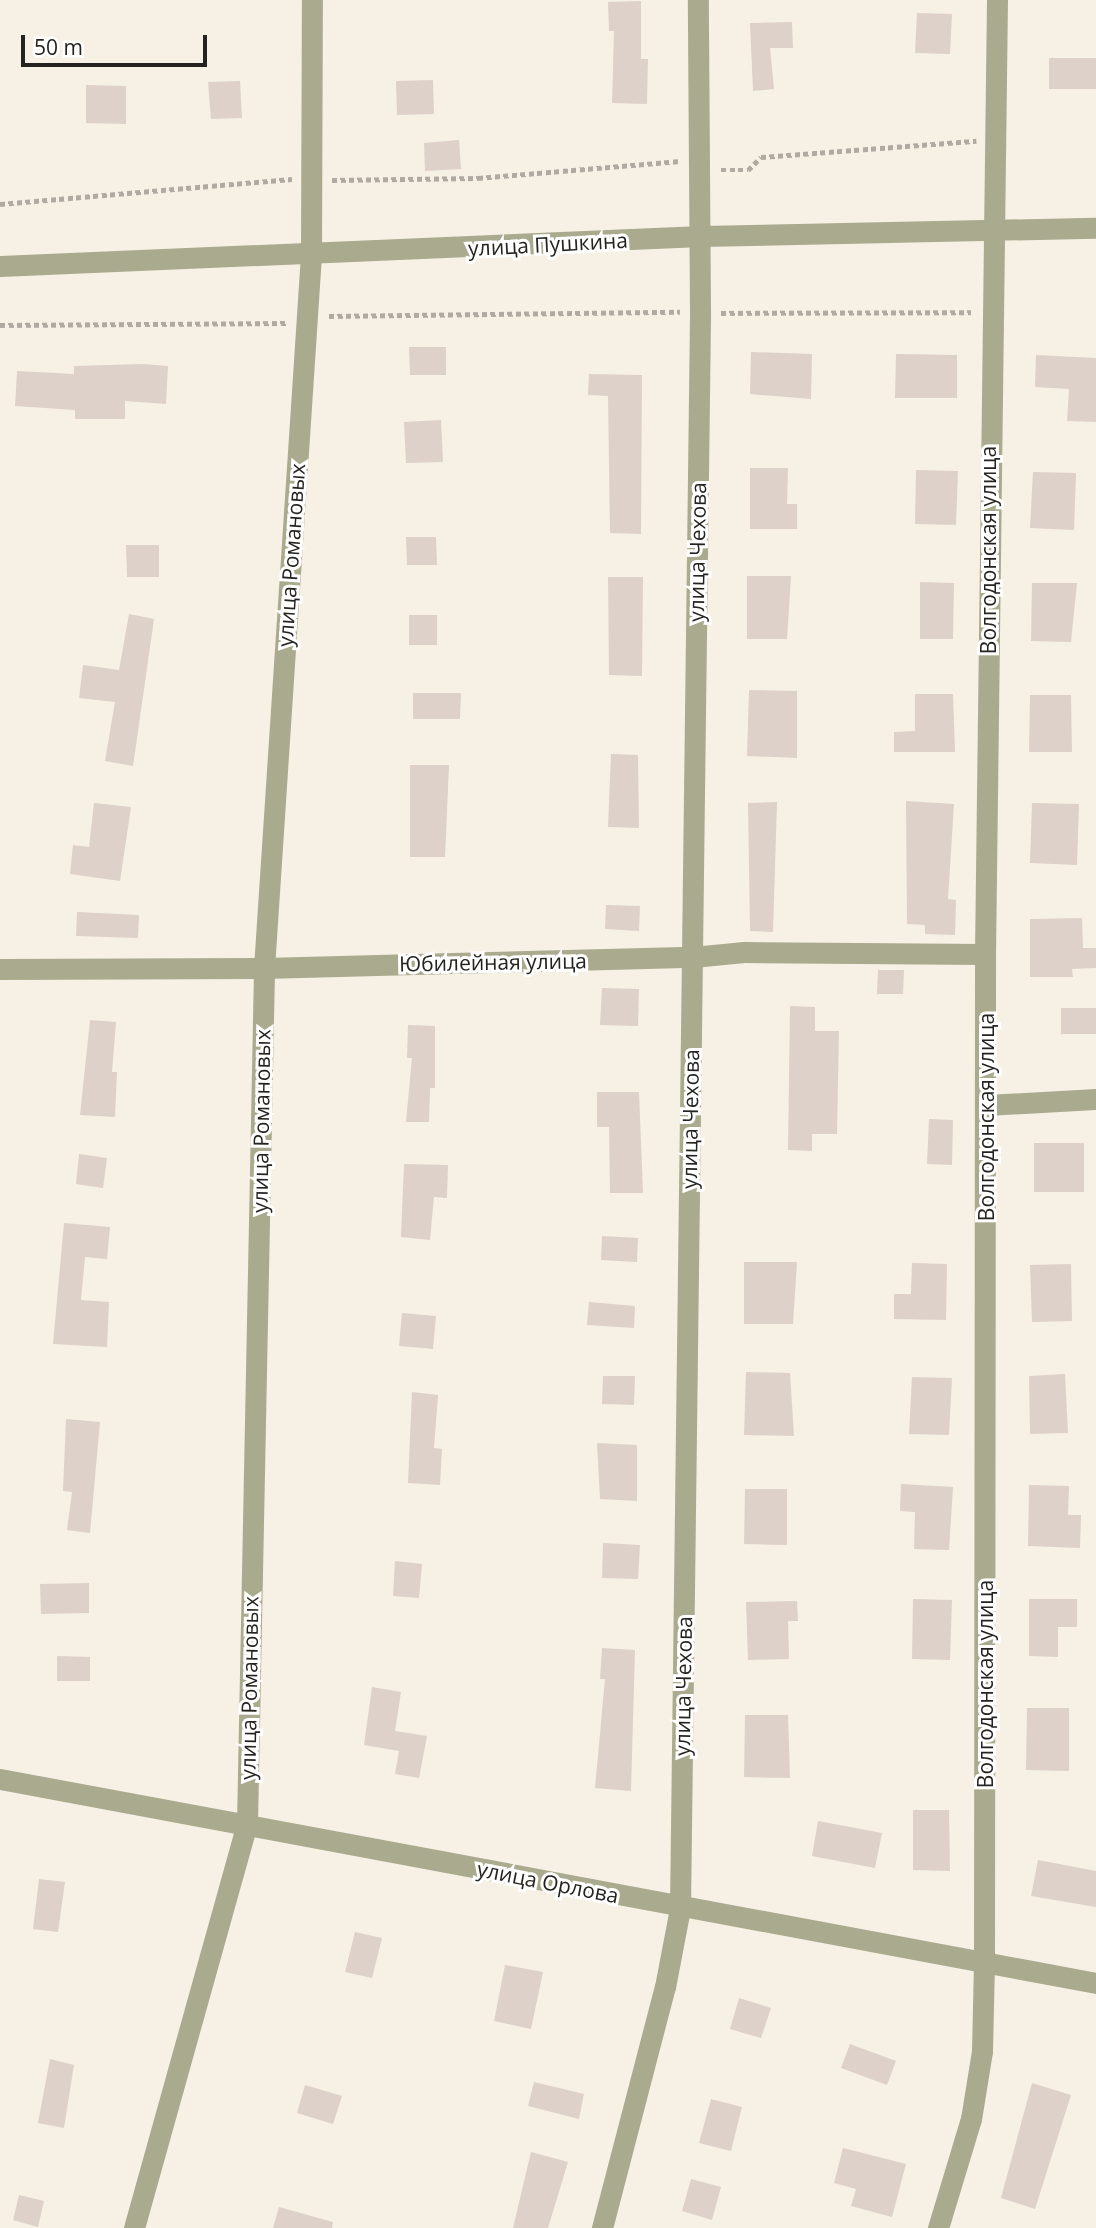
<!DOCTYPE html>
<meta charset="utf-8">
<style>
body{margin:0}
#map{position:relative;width:1096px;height:2228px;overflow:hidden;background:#f7f0e5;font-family:"Open Sans",sans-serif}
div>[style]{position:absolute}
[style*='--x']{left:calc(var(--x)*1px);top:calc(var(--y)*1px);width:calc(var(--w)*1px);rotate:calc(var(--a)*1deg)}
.building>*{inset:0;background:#ddd1ca}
.path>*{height:4.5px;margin-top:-2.25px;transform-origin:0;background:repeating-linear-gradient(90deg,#b0aba2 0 5px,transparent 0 8.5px)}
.minor>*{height:21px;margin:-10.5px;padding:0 10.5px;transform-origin:10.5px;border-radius:10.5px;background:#aaaa8e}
span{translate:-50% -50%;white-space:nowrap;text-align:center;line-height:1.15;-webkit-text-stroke:6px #fff;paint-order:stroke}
.street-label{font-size:21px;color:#25231f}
.scale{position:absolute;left:21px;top:35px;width:186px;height:32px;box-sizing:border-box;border:4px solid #25231f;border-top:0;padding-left:9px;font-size:21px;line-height:24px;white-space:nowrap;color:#25231f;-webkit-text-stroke:5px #fff;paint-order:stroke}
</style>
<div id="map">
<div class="building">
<div style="clip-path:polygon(641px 1px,641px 59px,648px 59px,647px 104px,612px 103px,614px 31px,609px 31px,608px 2px)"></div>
<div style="clip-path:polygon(917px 13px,952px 14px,950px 54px,915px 53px)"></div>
<div style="clip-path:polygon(792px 22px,793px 48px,770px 48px,774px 89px,753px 91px,750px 23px)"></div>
<div style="clip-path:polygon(1049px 58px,1096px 58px,1096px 89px,1049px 89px)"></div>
<div style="clip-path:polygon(433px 80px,434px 114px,397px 115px,396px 81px)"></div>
<div style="clip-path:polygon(240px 81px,242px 118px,211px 119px,208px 82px)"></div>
<div style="clip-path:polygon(86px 85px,126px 86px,126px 124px,86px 123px)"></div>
<div style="clip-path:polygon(459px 140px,461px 169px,425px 171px,424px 143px)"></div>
<div style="clip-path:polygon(409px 347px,446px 347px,446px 375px,410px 375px)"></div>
<div style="clip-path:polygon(751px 352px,812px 354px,811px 399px,750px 394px)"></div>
<div style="clip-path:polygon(896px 354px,957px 355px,957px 398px,895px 398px)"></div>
<div style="clip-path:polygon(1036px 355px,1096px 358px,1096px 422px,1067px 421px,1069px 389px,1035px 387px)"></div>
<div style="clip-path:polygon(143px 364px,168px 366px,166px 404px,125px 401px,125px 419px,75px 419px,75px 410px,15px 406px,17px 371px,74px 374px,74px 366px)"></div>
<div style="clip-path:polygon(589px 374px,642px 375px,641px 534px,610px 533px,608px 396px,588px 395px)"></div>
<div style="clip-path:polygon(441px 420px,443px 462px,406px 463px,404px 422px)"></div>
<div style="clip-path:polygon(750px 468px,788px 468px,787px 504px,797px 504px,797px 529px,750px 529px)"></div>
<div style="clip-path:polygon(916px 470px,958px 471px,956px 525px,915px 524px)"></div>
<div style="clip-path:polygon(1033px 472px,1076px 473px,1074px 530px,1030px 528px)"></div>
<div style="clip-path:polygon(406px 537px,436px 537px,437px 565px,407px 565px)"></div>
<div style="clip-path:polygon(126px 545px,159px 545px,159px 577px,127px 577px)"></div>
<div style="clip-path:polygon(747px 576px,791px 576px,787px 639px,747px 639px)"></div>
<div style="clip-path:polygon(608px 577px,643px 577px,642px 676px,609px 675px)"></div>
<div style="clip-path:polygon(920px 582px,954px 583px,953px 639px,920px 639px)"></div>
<div style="clip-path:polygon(1032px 583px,1077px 583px,1071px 642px,1031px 641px)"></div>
<div style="clip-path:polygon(129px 614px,154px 619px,133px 766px,105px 761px,115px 702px,79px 698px,83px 665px,119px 670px)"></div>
<div style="clip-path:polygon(409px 615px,437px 615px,437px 645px,409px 645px)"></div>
<div style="clip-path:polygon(749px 690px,797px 691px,797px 758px,747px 756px)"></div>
<div style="clip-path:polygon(413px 693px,461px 693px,460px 719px,413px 719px)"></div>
<div style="clip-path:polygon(915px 694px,953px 694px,955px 752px,894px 752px,894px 732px,915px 731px)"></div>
<div style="clip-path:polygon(1030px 695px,1071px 695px,1072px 752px,1029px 752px)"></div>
<div style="clip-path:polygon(611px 754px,638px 755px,639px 828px,608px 827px)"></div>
<div style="clip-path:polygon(410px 765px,449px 765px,445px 857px,410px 857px)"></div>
<div style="clip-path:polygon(906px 801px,954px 804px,948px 899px,956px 900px,955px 935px,925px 934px,925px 925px,907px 924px)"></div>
<div style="clip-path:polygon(777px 802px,773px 932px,750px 931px,748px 803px)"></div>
<div style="clip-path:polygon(94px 803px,131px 807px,120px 881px,70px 874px,73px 845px,89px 847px)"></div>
<div style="clip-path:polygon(1032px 803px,1079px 804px,1077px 865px,1030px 863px)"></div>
<div style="clip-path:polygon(606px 905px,640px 906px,639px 931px,605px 929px)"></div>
<div style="clip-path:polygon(77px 912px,139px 915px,138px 938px,76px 936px)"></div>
<div style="clip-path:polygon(1082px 918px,1083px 948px,1096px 948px,1096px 968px,1072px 969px,1073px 977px,1030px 977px,1030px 919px)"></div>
<div style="clip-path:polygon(878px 970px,904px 970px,903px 994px,877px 994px)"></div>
<div style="clip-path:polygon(602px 988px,639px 989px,638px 1026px,600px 1025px)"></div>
<div style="clip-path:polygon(790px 1006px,815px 1007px,815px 1031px,839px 1031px,837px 1134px,812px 1134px,812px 1151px,788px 1150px)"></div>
<div style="clip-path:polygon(1061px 1008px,1096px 1008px,1096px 1034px,1061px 1034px)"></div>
<div style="clip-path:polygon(90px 1020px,116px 1022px,112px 1072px,117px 1072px,115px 1117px,80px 1115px)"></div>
<div style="clip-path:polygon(408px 1025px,435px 1026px,435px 1088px,430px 1088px,429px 1122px,406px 1122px,412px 1058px,407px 1058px)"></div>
<div style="clip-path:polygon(597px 1092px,639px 1092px,643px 1193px,610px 1193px,609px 1127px,597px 1127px)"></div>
<div style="clip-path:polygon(929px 1119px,953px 1120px,952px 1165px,927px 1164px)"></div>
<div style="clip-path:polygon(1034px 1143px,1084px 1143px,1084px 1192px,1034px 1192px)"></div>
<div style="clip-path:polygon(79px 1154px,107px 1158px,103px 1188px,76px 1184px)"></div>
<div style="clip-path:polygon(404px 1164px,448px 1165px,447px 1198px,434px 1197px,430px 1240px,401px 1237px)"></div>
<div style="clip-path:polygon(64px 1223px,110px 1227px,107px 1259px,85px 1257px,81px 1300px,109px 1302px,107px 1347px,53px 1344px)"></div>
<div style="clip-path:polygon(602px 1236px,638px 1238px,637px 1262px,601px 1260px)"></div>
<div style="clip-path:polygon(744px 1262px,797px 1262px,793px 1324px,744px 1324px)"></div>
<div style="clip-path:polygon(912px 1263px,947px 1264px,946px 1320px,894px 1319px,894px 1294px,911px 1294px)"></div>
<div style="clip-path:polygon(1071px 1264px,1072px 1321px,1032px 1322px,1030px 1265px)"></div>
<div style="clip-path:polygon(589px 1302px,635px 1306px,634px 1328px,587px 1325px)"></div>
<div style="clip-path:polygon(402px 1313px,436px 1316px,433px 1349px,399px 1346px)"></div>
<div style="clip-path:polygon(746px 1372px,790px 1373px,794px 1436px,744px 1435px)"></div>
<div style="clip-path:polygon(1065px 1374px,1068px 1433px,1030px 1434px,1029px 1376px)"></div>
<div style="clip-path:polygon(603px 1376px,635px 1376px,634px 1405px,602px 1404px)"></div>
<div style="clip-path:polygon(912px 1377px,952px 1378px,949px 1435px,909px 1434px)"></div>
<div style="clip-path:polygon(412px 1392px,438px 1395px,434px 1448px,442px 1449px,440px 1485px,408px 1483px)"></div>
<div style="clip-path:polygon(66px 1419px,100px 1422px,90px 1533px,67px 1530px,72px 1492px,63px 1491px)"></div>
<div style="clip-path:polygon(597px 1443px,637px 1445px,637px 1501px,600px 1499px)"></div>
<div style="clip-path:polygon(901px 1484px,953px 1487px,949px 1550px,914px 1549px,915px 1512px,900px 1511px)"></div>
<div style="clip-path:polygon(1029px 1485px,1069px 1486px,1068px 1515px,1081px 1515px,1080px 1548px,1028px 1546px)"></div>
<div style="clip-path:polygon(745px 1489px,787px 1489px,787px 1545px,744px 1544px)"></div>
<div style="clip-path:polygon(603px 1543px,640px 1545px,638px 1579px,602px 1578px)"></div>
<div style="clip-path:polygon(395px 1561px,422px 1564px,419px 1598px,393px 1596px)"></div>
<div style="clip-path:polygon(89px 1583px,89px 1613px,41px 1614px,40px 1584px)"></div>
<div style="clip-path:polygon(913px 1599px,952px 1600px,950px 1660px,912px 1659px)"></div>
<div style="clip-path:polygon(1029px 1599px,1077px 1599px,1077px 1627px,1058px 1627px,1058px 1657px,1029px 1656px)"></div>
<div style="clip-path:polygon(797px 1601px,798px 1621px,788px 1621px,789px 1659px,748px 1660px,746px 1602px)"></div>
<div style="clip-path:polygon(602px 1648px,635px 1650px,631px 1791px,595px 1788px,605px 1679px,600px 1679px)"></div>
<div style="clip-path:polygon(57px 1656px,90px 1657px,90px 1681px,57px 1681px)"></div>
<div style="clip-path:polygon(372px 1687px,401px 1692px,395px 1731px,427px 1736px,419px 1778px,395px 1774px,399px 1751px,364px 1745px)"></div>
<div style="clip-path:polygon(1027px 1708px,1069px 1708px,1069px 1771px,1026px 1770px)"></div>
<div style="clip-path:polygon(745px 1715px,788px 1715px,790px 1778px,744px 1777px)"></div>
<div style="clip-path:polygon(913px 1810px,949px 1810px,950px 1871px,913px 1870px)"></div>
<div style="clip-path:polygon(818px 1821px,882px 1833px,875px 1868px,812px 1856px)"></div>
<div style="clip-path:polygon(1038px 1860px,1096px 1871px,1096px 1907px,1031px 1896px)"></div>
<div style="clip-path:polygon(39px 1879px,65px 1882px,58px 1932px,33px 1929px)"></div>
<div style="clip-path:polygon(355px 1932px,382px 1938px,372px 1978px,345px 1972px)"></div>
<div style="clip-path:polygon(505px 1965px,543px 1972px,531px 2029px,494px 2021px)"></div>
<div style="clip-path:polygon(739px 1998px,771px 2008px,761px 2038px,730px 2029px)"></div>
<div style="clip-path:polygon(850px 2044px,896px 2061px,887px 2085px,841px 2068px)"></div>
<div style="clip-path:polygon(50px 2059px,74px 2065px,64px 2128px,38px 2123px)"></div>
<div style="clip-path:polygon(534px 2082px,584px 2094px,579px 2119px,528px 2106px)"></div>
<div style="clip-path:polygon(1032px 2083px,1071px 2095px,1035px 2209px,1001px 2198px)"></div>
<div style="clip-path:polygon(305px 2085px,342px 2096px,333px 2124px,297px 2113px)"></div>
<div style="clip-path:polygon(711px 2099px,742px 2107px,731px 2151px,699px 2143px)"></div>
<div style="clip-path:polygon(843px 2148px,906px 2164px,892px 2217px,851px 2206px,856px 2189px,834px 2183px)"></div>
<div style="clip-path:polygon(531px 2152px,568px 2162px,548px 2228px,513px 2228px)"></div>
<div style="clip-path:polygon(691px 2179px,721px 2187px,712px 2220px,682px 2211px)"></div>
<div style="clip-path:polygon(19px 2195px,44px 2201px,38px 2227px,13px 2220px)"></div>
<div style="clip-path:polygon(279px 2207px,333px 2222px,332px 2228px,273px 2228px)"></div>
</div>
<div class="path">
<div style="--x:721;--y:170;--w:27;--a:0"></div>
<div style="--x:748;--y:170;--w:18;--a:-45"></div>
<div style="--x:761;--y:157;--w:216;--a:-4.3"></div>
<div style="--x:332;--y:180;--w:146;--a:-0.8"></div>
<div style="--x:478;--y:178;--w:203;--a:-4.8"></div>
<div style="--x:0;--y:204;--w:293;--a:-4.9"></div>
<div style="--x:721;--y:313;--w:250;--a:-0.2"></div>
<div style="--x:329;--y:316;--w:351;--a:-0.7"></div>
<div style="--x:0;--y:325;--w:286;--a:-0.4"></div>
</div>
<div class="minor">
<div style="--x:0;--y:266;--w:702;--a:-2.45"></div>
<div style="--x:701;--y:236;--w:395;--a:-1.2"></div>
<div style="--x:0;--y:969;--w:264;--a:-0.2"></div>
<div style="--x:264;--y:968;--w:429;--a:-1.5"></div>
<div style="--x:693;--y:957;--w:51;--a:-5.6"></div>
<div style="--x:744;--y:952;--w:241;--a:0.5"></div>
<div style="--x:986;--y:1105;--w:110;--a:-3.1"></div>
<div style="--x:0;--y:1779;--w:1115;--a:10.54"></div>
<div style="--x:134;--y:2228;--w:420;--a:-74.4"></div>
<div style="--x:247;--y:1824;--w:856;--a:-88.86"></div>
<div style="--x:264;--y:968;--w:715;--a:-86.23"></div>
<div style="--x:311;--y:255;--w:255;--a:-89.8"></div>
<div style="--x:602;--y:2228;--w:249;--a:-75.4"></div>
<div style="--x:665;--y:1987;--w:80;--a:-79.2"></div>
<div style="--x:680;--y:1908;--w:1596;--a:-89.28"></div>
<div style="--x:700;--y:312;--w:312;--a:-90.4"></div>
<div style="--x:938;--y:2228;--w:114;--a:-73.2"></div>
<div style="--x:971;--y:2119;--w:69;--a:-80.8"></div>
<div style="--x:982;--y:2051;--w:91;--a:-88.7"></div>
<div style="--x:984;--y:1960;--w:1006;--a:-89.94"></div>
<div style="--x:985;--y:954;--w:954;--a:-89.28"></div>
</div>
<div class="street-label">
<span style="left:548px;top:244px;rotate:-3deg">улица Пушкина</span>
<span style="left:988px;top:550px;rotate:-90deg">Волгодонская улица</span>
<span style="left:697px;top:552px;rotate:-89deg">улица Чехова</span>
<span style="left:291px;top:555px;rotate:-86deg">улица Романовых</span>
<span style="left:493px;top:962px;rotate:-1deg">Юбилейная улица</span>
<span style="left:986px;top:1117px;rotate:-90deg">Волгодонская улица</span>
<span style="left:690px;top:1119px;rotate:-89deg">улица Чехова</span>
<span style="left:261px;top:1121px;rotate:-89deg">улица Романовых</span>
<span style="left:985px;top:1684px;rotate:-90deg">Волгодонская улица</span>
<span style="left:683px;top:1686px;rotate:-89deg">улица Чехова</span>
<span style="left:249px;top:1688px;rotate:-89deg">улица Романовых</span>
<span style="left:548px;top:1882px;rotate:11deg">улица Орлова</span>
</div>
<div class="scale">50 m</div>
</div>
